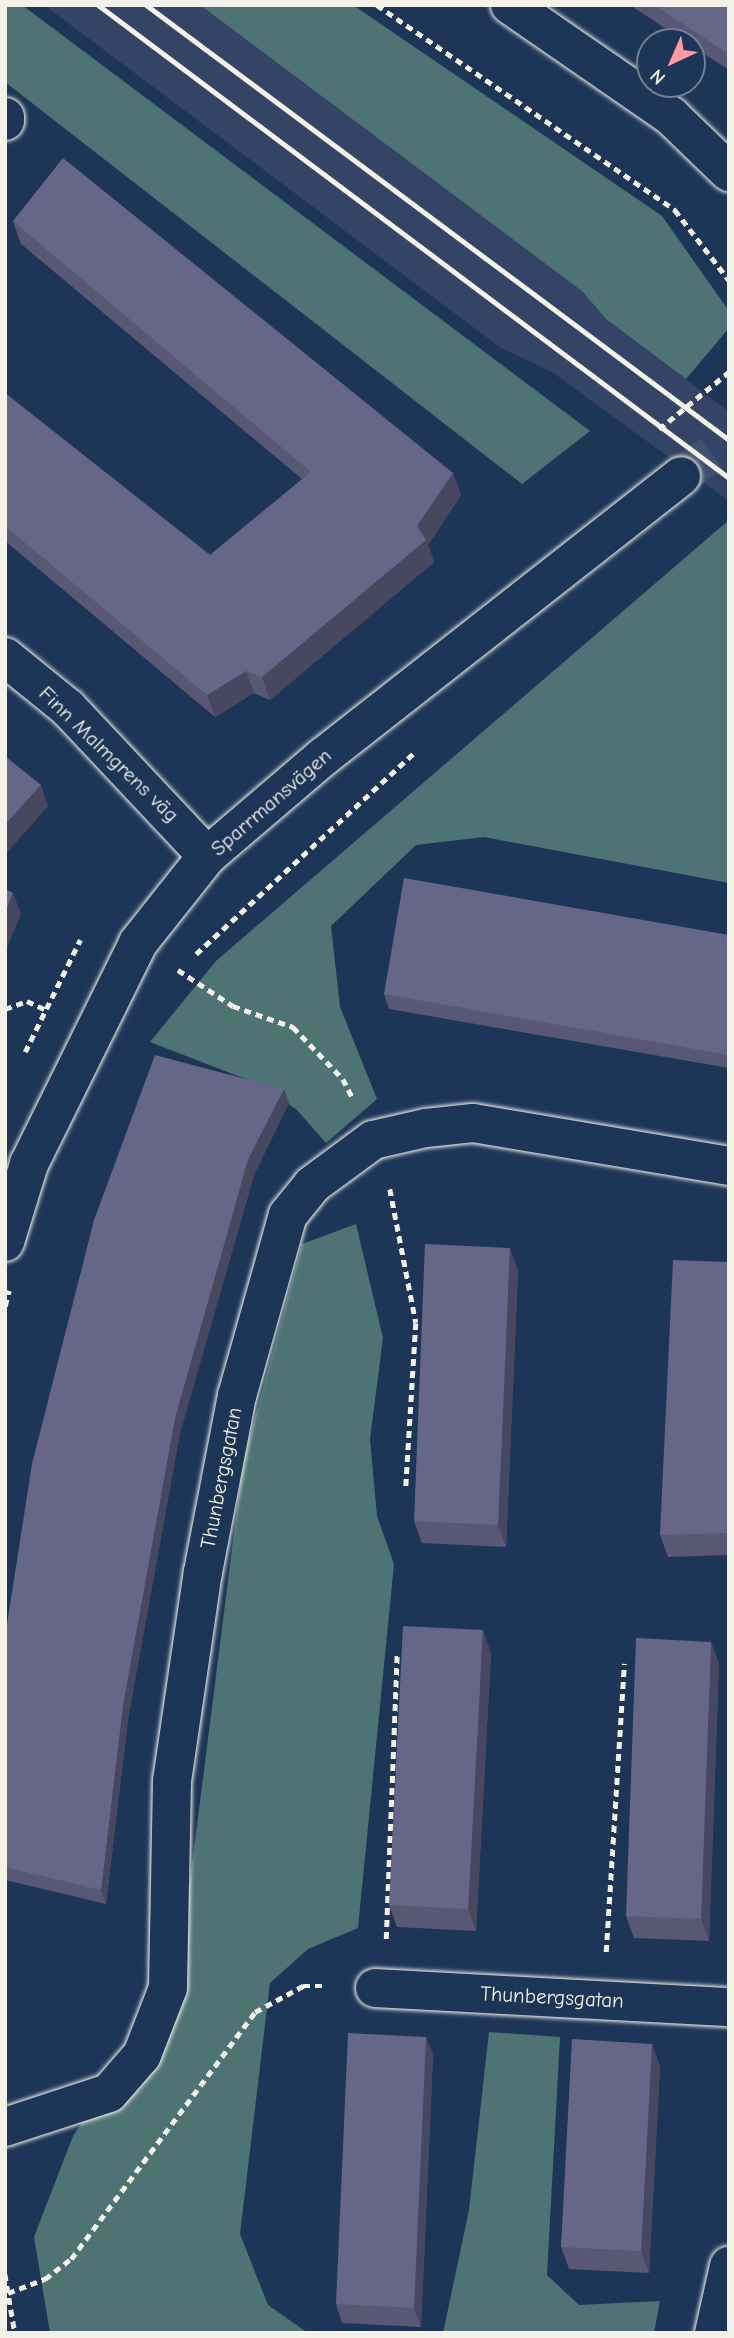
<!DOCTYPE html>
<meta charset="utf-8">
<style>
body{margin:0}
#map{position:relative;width:734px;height:2338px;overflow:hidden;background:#1d3557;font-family:"Comic Neue",sans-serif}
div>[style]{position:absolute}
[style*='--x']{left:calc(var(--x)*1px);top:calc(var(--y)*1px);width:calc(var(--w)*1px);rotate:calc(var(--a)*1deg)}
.built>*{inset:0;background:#346}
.green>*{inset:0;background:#4e7375}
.minor-tunnel>*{height:38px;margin-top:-19px;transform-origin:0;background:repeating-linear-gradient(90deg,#3d516d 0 38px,transparent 0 57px)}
.path>*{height:4.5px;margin-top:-2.25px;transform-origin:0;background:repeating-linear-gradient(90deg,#f4f1e8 0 7px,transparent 0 12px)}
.roads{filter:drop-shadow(0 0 2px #f4f1e8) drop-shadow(0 0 2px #f4f1e8)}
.minor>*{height:38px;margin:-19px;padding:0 19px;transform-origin:19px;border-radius:19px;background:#1d3557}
.rail>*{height:5px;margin:-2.5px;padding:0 2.5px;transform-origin:2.5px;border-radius:2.5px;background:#f4f1e8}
.wall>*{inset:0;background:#585875}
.shaded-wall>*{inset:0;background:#47475f}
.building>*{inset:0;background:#668}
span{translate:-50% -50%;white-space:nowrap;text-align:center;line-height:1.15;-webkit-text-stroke:5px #1d3557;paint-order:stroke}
.street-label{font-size:21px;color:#f4f1e8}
.frame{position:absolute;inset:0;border:7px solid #f4f1e8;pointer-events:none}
.north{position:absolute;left:636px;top:28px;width:70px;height:70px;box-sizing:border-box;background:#1d3557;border:2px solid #738091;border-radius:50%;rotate:224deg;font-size:19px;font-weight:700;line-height:28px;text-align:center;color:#f4f1e8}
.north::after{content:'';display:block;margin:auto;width:24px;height:32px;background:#ff9aa2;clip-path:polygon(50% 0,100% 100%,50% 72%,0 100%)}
</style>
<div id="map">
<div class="built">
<div style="clip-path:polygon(44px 5px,200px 5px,583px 292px,606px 319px,729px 412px,729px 501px,552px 372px,501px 348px)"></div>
</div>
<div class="green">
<div style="clip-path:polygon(5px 5px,22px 5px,590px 431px,522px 484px,5px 82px)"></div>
<div style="clip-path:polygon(200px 5px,353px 5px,662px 216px,729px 311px,729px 328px,686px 379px,606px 319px,583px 292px)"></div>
<div style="clip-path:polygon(729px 520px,729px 883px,484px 837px,416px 845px,331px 926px,340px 1007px,377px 1099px,326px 1143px,296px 1109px,256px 1083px,150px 1042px,216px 961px)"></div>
<div style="clip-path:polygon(356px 1224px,383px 1338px,370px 1439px,377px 1516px,394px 1564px,358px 1928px,308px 1949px,270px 1983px,240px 2234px,268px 2305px,308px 2333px,50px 2333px,34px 2237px,73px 2136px,165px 2000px,190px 1881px,243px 1462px,302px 1244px)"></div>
<div style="clip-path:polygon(489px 2032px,560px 2037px,547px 2275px,579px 2305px,660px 2301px,654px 2333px,443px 2333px,469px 2210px)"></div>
</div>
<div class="minor-tunnel">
<div style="--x:681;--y:476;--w:59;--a:-36.1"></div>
</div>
<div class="path">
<div style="--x:377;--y:5;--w:362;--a:34.5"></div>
<div style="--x:675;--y:210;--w:88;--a:52.4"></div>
<div style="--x:659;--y:429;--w:90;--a:-39.2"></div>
<div style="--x:196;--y:954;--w:299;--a:-42.7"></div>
<div style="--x:178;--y:970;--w:66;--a:33.2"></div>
<div style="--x:233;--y:1006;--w:64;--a:19.3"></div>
<div style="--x:293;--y:1027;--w:72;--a:46.1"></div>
<div style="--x:343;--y:1079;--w:20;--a:63"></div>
<div style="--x:5;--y:1009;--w:23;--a:-20"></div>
<div style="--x:27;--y:1001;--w:21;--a:25"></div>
<div style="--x:25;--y:1052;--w:125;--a:-63.8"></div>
<div style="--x:390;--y:1189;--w:136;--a:79"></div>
<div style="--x:416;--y:1323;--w:164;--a:93.5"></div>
<div style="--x:5;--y:1306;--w:16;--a:-76"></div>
<div style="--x:386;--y:1939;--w:284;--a:-87.8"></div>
<div style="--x:606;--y:1952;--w:289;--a:-86.4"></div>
<div style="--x:5;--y:2274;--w:60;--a:80.4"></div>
<div style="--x:8;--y:2293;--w:40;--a:-21"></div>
<div style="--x:45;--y:2279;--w:33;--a:-38"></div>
<div style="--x:71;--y:2259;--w:308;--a:-53.3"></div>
<div style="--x:255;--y:2012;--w:55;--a:-28.4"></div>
<div style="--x:303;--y:1986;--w:23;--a:0"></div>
</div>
<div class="roads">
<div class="minor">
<div style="--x:510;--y:5;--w:196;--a:34.6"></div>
<div style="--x:671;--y:116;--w:81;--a:44"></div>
<div style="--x:5;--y:117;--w:4;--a:90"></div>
<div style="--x:5;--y:657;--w:81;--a:39"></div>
<div style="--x:68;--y:708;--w:203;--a:46.8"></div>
<div style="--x:5;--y:1242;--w:82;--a:-72.9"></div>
<div style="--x:29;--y:1164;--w:246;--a:-63.7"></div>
<div style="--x:138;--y:943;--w:111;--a:-51.6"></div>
<div style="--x:207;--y:856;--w:153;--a:-40.5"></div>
<div style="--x:323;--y:757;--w:455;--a:-38.1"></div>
<div style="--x:375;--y:1988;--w:355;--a:3.1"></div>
<div style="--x:5;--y:2127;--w:109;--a:-18.1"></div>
<div style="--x:109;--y:2093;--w:50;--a:-49"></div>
<div style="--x:142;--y:2055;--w:72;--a:-68.8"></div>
<div style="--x:168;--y:1988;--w:207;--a:-88.9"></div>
<div style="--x:172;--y:1781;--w:211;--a:-81.6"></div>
<div style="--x:203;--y:1572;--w:179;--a:-79.1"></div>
<div style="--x:237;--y:1396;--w:188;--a:-74.3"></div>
<div style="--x:288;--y:1215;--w:38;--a:-51"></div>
<div style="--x:312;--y:1185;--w:76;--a:-36.4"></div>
<div style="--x:373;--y:1140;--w:54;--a:-12.8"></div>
<div style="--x:426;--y:1128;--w:47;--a:-6.1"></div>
<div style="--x:473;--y:1123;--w:260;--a:9.5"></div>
<div style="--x:714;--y:2333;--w:69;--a:-77.4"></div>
</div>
</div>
<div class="rail">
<div style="--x:98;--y:5;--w:789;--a:36.86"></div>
<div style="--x:146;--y:5;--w:727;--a:36.73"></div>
</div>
<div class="wall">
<div style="clip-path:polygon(630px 5px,729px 5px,729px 70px,692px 46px,692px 42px,686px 42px)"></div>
<div style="clip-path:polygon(13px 221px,453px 473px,461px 495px,428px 545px,434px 562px,270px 700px,254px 693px,215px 717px,5px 541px,5px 393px,210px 555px,302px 479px,21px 244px)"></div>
<div style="clip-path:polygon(729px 935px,729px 1068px,389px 1009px,384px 994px)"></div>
<div style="clip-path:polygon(289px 1103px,254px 1175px,180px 1433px,128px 1719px,106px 1904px,5px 1880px,5px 1637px)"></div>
<div style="clip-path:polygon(729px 1262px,729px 1555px,668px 1557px,660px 1535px)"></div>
<div style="clip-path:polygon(518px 1270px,506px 1547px,422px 1543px,414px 1521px)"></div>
<div style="clip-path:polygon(711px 1642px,719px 1664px,709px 1941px,634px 1938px,626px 1916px)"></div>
<div style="clip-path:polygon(491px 1653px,476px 1931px,397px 1927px,389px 1905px)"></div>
<div style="clip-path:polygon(426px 2037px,433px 2055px,421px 2327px,342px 2323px,336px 2304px)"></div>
<div style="clip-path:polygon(652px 2044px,660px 2067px,649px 2273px,569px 2269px,561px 2247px)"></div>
</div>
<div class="shaded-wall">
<div style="clip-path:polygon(453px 473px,461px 495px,428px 545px,434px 562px,270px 700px,262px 677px)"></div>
<div style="clip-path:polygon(246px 671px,254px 693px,215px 717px,207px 695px)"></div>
<div style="clip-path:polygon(41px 785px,48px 806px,5px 855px,5px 825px)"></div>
<div style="clip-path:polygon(13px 893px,21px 914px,5px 952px,5px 913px)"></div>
<div style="clip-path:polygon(284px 1089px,289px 1103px,254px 1175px,180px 1433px,128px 1719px,106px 1904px,101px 1890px,123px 1705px,175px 1418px,248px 1160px)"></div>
<div style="clip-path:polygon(510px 1248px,518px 1270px,506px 1547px,498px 1525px)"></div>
<div style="clip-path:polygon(483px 1630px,491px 1653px,476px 1931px,468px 1909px)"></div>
<div style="clip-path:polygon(711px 1642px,719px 1664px,709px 1941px,701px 1919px)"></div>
<div style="clip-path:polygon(426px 2037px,433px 2055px,421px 2327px,414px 2308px)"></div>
<div style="clip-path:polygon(652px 2044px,660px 2067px,649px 2273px,641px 2251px)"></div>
</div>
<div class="building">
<div style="clip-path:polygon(654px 5px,729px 5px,729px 54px)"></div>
<div style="clip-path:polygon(63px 158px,453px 473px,417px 526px,426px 540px,262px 677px,246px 671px,207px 695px,5px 526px,5px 393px,210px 555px,311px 472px,13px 221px)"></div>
<div style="clip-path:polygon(5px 756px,41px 785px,5px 825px)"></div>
<div style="clip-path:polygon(404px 878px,729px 935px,729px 1055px,384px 994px)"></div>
<div style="clip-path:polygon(5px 889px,13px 893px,5px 913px)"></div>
<div style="clip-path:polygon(155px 1055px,284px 1089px,248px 1160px,175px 1418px,123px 1705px,101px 1890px,5px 1867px,5px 1637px,32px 1464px,94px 1220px)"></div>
<div style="clip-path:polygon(425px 1244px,510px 1248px,498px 1525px,414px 1521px)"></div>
<div style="clip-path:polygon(673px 1260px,729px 1262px,729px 1533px,660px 1535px)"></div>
<div style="clip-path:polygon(403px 1626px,483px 1630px,468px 1909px,389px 1905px)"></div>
<div style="clip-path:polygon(636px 1638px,711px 1642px,701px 1919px,626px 1916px)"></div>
<div style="clip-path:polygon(348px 2033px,426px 2037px,414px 2308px,336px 2304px)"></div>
<div style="clip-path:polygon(572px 2039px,652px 2044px,641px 2251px,561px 2247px)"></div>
</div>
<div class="street-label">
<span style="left:109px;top:754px;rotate:44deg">Finn Malmgrens väg</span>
<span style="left:271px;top:802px;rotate:-41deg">Sparrmansvägen</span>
<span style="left:221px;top:1478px;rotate:-79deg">Thunbergsgatan</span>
<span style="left:552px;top:1997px;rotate:3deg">Thunbergsgatan</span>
</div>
<div class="frame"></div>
<div class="north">N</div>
</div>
